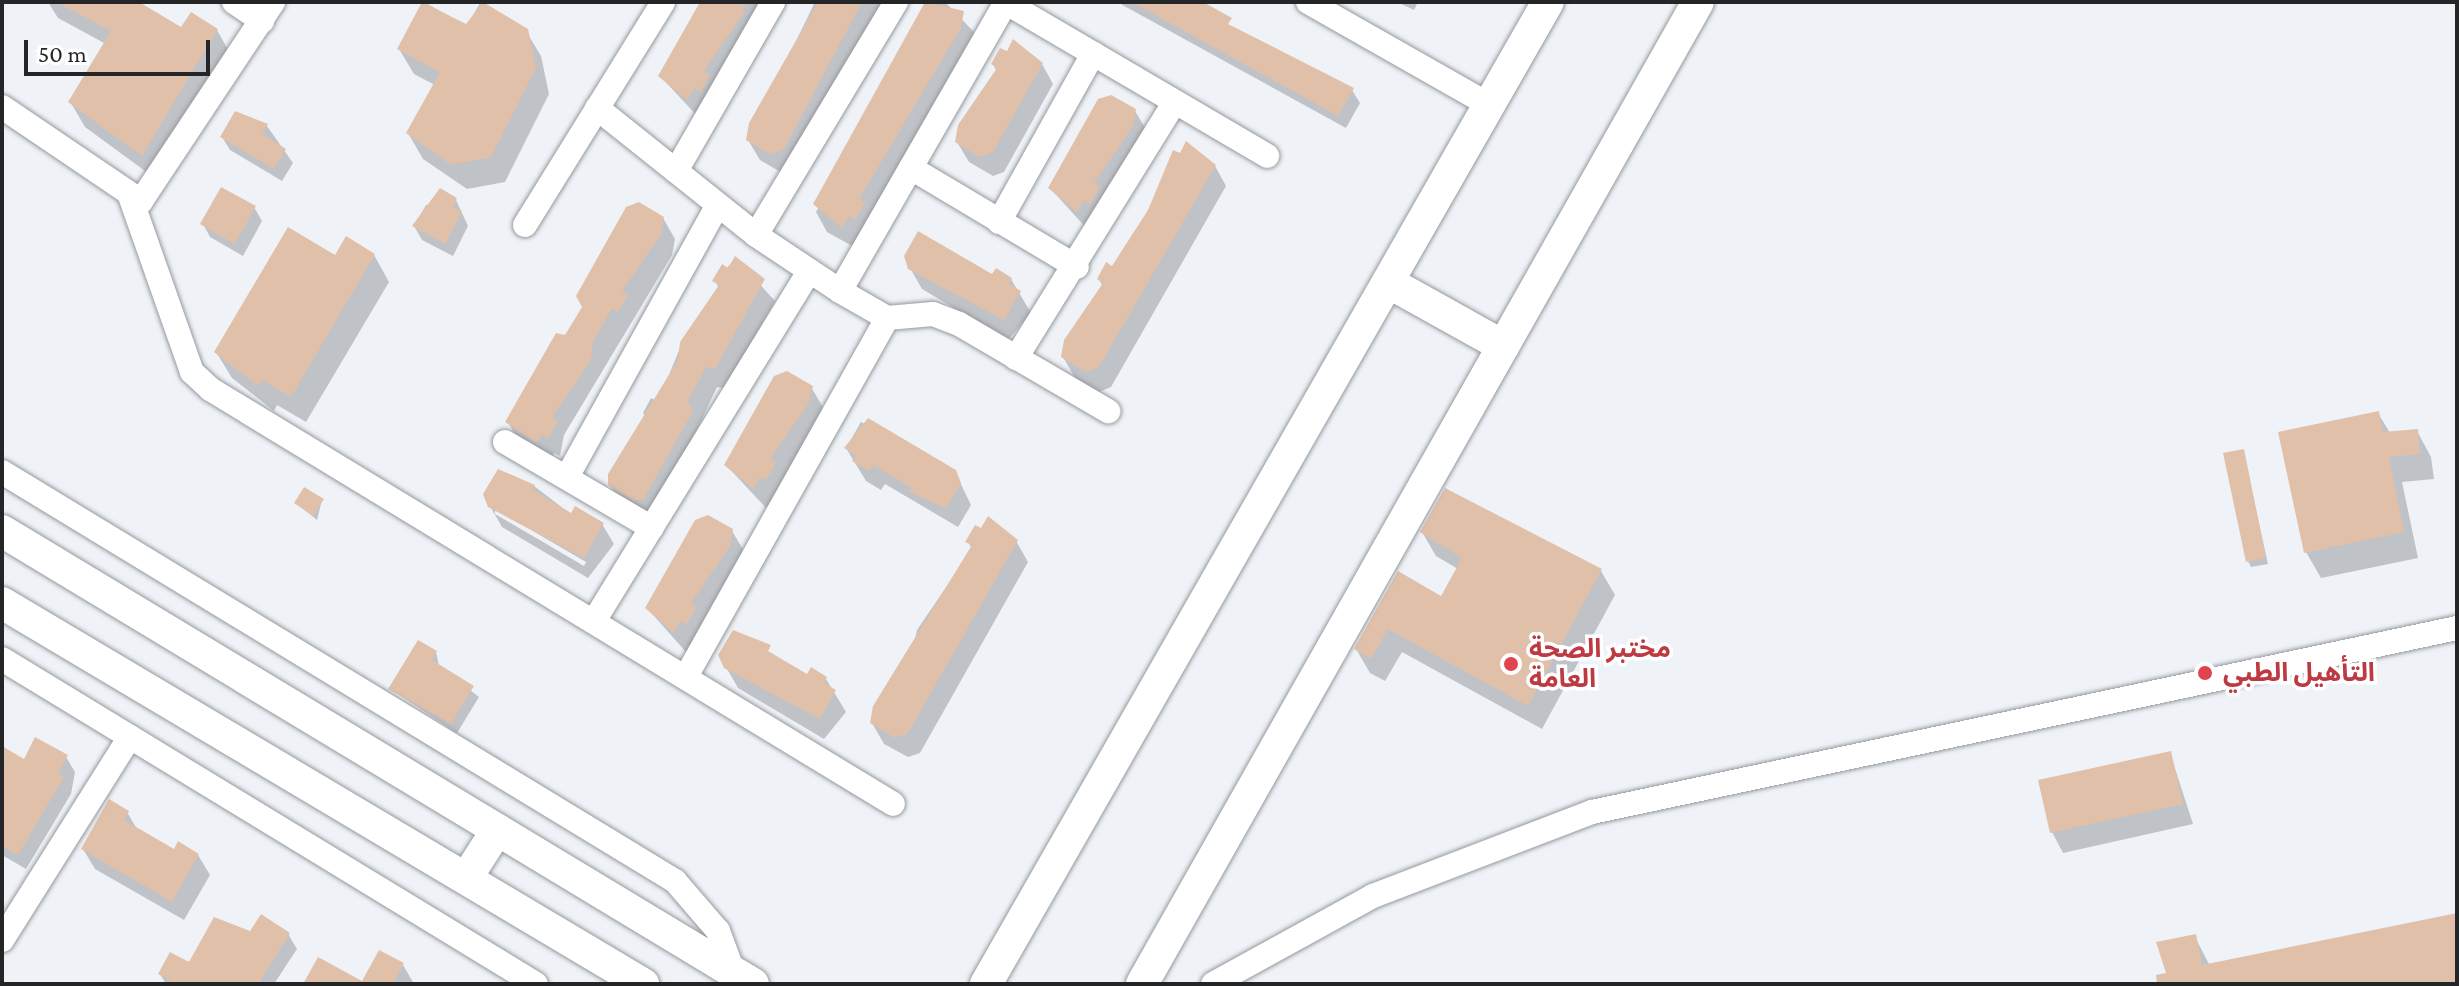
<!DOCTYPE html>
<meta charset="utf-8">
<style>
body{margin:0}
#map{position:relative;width:2459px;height:986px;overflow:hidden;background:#eff3f8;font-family:"Crimson Pro","Noto Sans Arabic",serif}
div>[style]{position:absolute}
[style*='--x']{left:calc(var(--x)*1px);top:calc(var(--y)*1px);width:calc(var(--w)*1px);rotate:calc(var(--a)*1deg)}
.shadow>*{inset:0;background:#0003}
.building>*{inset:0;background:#e1c0aa}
.roads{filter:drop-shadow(0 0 2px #95999e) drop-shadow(0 0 2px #95999e)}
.minor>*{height:24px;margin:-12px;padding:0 12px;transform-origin:12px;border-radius:12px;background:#fff}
.tertiary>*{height:32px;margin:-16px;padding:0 16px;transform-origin:16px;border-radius:16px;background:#fff}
.dots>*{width:22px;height:22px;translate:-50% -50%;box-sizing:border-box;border:4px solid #fff;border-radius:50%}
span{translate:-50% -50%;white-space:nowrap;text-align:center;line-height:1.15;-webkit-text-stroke:7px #fff;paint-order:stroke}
.health-label{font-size:26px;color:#be3a42;font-weight:700}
.left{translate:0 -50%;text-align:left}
.frame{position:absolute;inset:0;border:4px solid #232527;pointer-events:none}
.scale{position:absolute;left:24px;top:40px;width:186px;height:36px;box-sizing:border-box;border:4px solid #232527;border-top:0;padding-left:10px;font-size:24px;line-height:28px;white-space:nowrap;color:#232527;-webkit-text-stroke:6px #fff;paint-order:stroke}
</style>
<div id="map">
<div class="shadow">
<div style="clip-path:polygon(48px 2px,131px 2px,182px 30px,217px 30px,231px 55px,156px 179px,85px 127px,71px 103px,106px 44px,58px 18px)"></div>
<div style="clip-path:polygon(424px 2px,467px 26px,480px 3px,526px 31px,541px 56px,549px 94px,505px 182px,467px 189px,423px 159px,408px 133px,435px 85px,414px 74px,399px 49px)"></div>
<div style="clip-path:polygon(702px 2px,768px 2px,700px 119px,660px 76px)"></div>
<div style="clip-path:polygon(815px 2px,885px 2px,784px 174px,760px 160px,748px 140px)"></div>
<div style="clip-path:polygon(945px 2px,975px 33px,854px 247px,827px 232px,816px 212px,927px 3px)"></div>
<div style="clip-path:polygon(1117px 2px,1199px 2px,1237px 31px,1352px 90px,1360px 103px,1346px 128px)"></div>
<div style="clip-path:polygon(1397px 2px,1418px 2px,1414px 10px)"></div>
<div style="clip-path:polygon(993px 64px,1042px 64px,1053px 84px,1004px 172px,993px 176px,969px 162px,957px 142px,997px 72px)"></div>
<div style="clip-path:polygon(1135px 111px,1147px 131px,1089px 231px,1050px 188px)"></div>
<div style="clip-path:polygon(267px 126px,293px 163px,282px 181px,230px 150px,222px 137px)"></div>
<div style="clip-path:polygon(1174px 152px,1215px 166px,1226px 186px,1111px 387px,1099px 392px,1075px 378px,1063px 357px,1103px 287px,1099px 279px,1113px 269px,1170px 174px)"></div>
<div style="clip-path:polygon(456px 200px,468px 226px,453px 256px,422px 240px,414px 226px,426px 205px)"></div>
<div style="clip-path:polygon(254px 207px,262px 221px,243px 256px,210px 237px,203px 224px)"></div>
<div style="clip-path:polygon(663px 218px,675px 239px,672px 255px,564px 435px,560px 456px,554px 453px,549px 462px,519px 442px,508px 422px)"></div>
<div style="clip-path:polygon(919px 233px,993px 277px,1011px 279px,1031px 313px,1008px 340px,922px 289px,910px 268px)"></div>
<div style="clip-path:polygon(374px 255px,389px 282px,306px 422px,277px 405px,274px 411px,232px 378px,216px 352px,335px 258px)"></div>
<div style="clip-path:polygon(736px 258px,775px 301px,726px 388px,717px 387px,655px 519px,622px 505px,610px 485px,647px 420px,643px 413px,651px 398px,658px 402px,682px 343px,719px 288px,715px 281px)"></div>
<div style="clip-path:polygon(811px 387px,823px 407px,820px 423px,766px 508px,726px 465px)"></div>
<div style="clip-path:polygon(2378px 413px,2390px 433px,2417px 431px,2431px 457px,2434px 479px,2402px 482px,2418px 558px,2321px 578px,2306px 552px)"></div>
<div style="clip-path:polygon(861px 422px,955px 472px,971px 505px,958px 527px,885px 484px,881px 490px,866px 481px,846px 448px)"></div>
<div style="clip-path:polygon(2243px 451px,2268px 564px,2251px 567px,2248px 561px)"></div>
<div style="clip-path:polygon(evenodd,534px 486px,572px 515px,602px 524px,614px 544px,588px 578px,502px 527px,490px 506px,534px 486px,495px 509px,586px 562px,584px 566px,495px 514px,495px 509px)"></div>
<div style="clip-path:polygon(322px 500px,317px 520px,296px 503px)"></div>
<div style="clip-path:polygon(732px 531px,744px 551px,703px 621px,707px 628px,686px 652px,647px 608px)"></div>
<div style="clip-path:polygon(1422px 532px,1601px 571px,1615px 595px,1542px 729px,1402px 652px,1385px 681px,1370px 673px,1356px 649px,1399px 573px,1442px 598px,1458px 569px,1436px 556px)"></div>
<div style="clip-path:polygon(1016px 541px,1028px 562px,920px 753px,908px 757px,884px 744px,872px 723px,912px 653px,917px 630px,972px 549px,968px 542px)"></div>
<div style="clip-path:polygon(734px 632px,808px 676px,826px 679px,846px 712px,824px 739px,738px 688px,726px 667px)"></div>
<div style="clip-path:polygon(436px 652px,439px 666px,479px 697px,457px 733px,390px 689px)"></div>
<div style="clip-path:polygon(2px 748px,24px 761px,66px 757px,75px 772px,71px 794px,26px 869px,2px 855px)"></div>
<div style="clip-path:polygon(2170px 753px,2193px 824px,2063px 853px,2052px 832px)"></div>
<div style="clip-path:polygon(127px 812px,138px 831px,174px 852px,198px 855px,210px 875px,184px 920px,95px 869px,83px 849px)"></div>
<div style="clip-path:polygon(2457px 915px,2457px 984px,2172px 984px,2158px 943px,2195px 937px,2210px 966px)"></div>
<div style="clip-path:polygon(251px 934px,288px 934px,297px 949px,274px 984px,166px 984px,160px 974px)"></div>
<div style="clip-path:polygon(403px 965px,414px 984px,306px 984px,363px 984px)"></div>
</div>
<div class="building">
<div style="clip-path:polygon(56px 2px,139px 2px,181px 27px,191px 12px,218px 29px,142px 156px,68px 102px,111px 31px)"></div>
<div style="clip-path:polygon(422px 2px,466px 24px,483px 2px,528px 29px,536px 68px,491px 157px,451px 165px,406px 133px,440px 72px,397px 49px)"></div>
<div style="clip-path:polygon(700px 2px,744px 2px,743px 14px,704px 71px,710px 75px,701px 92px,694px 88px,687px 100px,658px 76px)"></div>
<div style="clip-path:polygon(818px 2px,862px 2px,784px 149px,771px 155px,746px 140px,749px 123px)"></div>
<div style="clip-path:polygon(925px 2px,964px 11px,961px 28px,859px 199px,865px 203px,855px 220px,849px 216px,842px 228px,813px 204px)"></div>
<div style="clip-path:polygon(1132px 2px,1203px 2px,1232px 18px,1228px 24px,1354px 88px,1338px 116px)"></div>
<div style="clip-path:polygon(1013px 39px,1043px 63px,993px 152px,980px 157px,955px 142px,958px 125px,997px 68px,991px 64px,1000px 48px,1007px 51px)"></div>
<div style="clip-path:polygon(1111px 95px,1136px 109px,1133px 126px,1094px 183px,1100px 187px,1090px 204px,1084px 200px,1077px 212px,1048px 188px,1098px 99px)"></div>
<div style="clip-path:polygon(235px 111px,268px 124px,262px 134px,286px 149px,274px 169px,220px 137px)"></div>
<div style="clip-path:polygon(1186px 141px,1216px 165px,1099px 367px,1086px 372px,1061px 357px,1064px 340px,1103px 283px,1097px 279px,1106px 262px,1112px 266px,1148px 210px,1173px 150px,1180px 153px)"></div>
<div style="clip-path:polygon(221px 187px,256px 206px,235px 244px,200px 224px)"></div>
<div style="clip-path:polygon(440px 188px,457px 198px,453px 207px,462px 212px,445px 244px,412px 226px)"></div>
<div style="clip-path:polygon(639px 202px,664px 217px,661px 234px,622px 291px,628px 295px,618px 312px,612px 308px,593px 342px,591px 360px,552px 417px,558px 421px,548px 438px,542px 434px,537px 443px,505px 422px,556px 333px,565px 335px,582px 307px,576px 296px,626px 207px)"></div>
<div style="clip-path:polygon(288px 227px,335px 255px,346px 236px,375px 254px,291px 397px,262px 380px,258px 386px,214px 352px)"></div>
<div style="clip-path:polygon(918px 231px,992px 274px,996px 268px,1012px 278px,1009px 284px,1021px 291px,1004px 320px,908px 269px,904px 256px)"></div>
<div style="clip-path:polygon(735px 256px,765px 279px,715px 369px,706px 367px,688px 401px,693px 411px,643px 500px,633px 500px,608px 485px,608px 474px,678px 360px,680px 342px,719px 285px,712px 281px,722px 264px,728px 268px)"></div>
<div style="clip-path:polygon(787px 371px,813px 386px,809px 403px,770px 459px,776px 463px,766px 480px,760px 477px,753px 489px,724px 465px,774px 376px)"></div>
<div style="clip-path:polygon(2379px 411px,2383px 432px,2418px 429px,2420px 454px,2389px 457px,2404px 532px,2304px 553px,2278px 432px)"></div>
<div style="clip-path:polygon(868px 418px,956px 470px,961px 483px,946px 508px,909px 492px,912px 488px,873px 465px,869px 471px,852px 461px,856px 455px,844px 448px)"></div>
<div style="clip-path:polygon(2244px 449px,2266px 558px,2246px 562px,2223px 453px)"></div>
<div style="clip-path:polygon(498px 469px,535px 485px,533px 490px,571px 513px,575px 506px,604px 523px,584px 558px,488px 507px,483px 494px)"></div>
<div style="clip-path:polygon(304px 487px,324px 499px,313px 516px,294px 503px)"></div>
<div style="clip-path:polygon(1445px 488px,1602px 569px,1528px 706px,1388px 629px,1371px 659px,1354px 649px,1398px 571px,1441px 596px,1462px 558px,1420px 532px)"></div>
<div style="clip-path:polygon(708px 515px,733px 529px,730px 546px,691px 603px,697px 607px,687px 624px,681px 621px,674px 633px,645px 608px,695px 520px)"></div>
<div style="clip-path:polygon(988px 516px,1018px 540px,908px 733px,895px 738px,870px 723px,873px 706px,972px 545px,965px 542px,975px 525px,981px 528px)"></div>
<div style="clip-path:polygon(733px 630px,771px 645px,768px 651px,807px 674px,811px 667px,827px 677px,824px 683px,836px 690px,820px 719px,724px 668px,718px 655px)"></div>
<div style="clip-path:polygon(418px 640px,437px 651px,432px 660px,474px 686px,451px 724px,388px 689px)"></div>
<div style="clip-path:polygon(35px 737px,68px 755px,58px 774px,64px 777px,18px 855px,2px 846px,2px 746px,24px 759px)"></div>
<div style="clip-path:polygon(2171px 751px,2183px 804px,2050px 833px,2038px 780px)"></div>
<div style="clip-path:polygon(109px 799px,129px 811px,124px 820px,174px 849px,178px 841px,199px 854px,172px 902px,81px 849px)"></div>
<div style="clip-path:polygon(2457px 913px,2457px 984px,2157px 984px,2156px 975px,2166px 973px,2156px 942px,2196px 934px,2202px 965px)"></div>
<div style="clip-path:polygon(261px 914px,290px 933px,258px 984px,176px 984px,158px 974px,170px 952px,189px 962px,214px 917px,250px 931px)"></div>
<div style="clip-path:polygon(379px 950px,404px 963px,393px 984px,303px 984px,318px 957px,362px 981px)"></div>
</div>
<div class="roads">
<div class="minor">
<div style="--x:234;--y:2;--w:34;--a:34"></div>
<div style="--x:1005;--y:2;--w:304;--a:30.4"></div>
<div style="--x:1308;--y:2;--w:208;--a:29.6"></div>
<div style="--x:2;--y:107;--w:168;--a:34.1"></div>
<div style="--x:141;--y:201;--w:239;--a:-56.4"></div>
<div style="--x:597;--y:108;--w:203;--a:38.6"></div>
<div style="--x:756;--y:235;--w:101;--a:33.7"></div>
<div style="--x:840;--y:291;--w:54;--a:29.9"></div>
<div style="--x:887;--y:318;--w:46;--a:-5"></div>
<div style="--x:933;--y:314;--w:28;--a:21"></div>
<div style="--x:959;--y:324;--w:173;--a:30.3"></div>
<div style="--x:911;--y:168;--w:193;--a:30.8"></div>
<div style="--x:676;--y:171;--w:195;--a:-60.1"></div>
<div style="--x:130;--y:196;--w:187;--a:70.6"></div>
<div style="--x:192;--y:372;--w:25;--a:43"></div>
<div style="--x:210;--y:389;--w:799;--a:31.28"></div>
<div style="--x:999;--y:222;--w:193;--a:-60.8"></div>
<div style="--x:525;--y:225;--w:262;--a:-58.2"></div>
<div style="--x:756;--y:235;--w:272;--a:-59"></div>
<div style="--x:840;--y:291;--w:333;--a:-60.1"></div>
<div style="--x:1016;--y:358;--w:301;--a:-58.2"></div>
<div style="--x:505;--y:442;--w:170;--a:30.3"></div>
<div style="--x:2;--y:472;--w:788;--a:31.29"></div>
<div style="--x:675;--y:881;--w:66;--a:49.3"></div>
<div style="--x:718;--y:931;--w:46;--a:69.6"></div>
<div style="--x:567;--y:477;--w:311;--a:-61"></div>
<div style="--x:594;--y:621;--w:411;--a:-58.4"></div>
<div style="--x:2;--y:659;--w:625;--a:31.33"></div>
<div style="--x:688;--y:673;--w:407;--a:-60.7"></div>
<div style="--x:2;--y:940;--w:240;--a:-57.8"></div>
<div style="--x:1213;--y:984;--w:183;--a:-28.8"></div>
<div style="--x:1373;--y:896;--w:235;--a:-21"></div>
<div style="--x:1592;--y:812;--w:884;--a:-12.01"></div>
</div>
<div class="tertiary">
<div style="--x:1388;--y:282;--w:132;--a:29.1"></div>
<div style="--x:2;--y:531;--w:877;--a:31.1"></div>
<div style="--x:2;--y:603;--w:746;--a:30.73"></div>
<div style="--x:467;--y:877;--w:56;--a:-57.4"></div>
<div style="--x:986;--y:984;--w:1131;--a:-60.22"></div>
<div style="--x:1142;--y:984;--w:1128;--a:-60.48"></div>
</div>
</div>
<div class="dots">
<div style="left:1511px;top:664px;background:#e0444e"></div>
<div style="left:2205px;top:673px;background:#e0444e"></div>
</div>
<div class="health-label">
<span class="left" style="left:1529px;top:664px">مختبر الصحة<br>العامة</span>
<span class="left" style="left:2223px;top:673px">التأهيل الطبي</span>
</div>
<div class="frame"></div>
<div class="scale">50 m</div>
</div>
